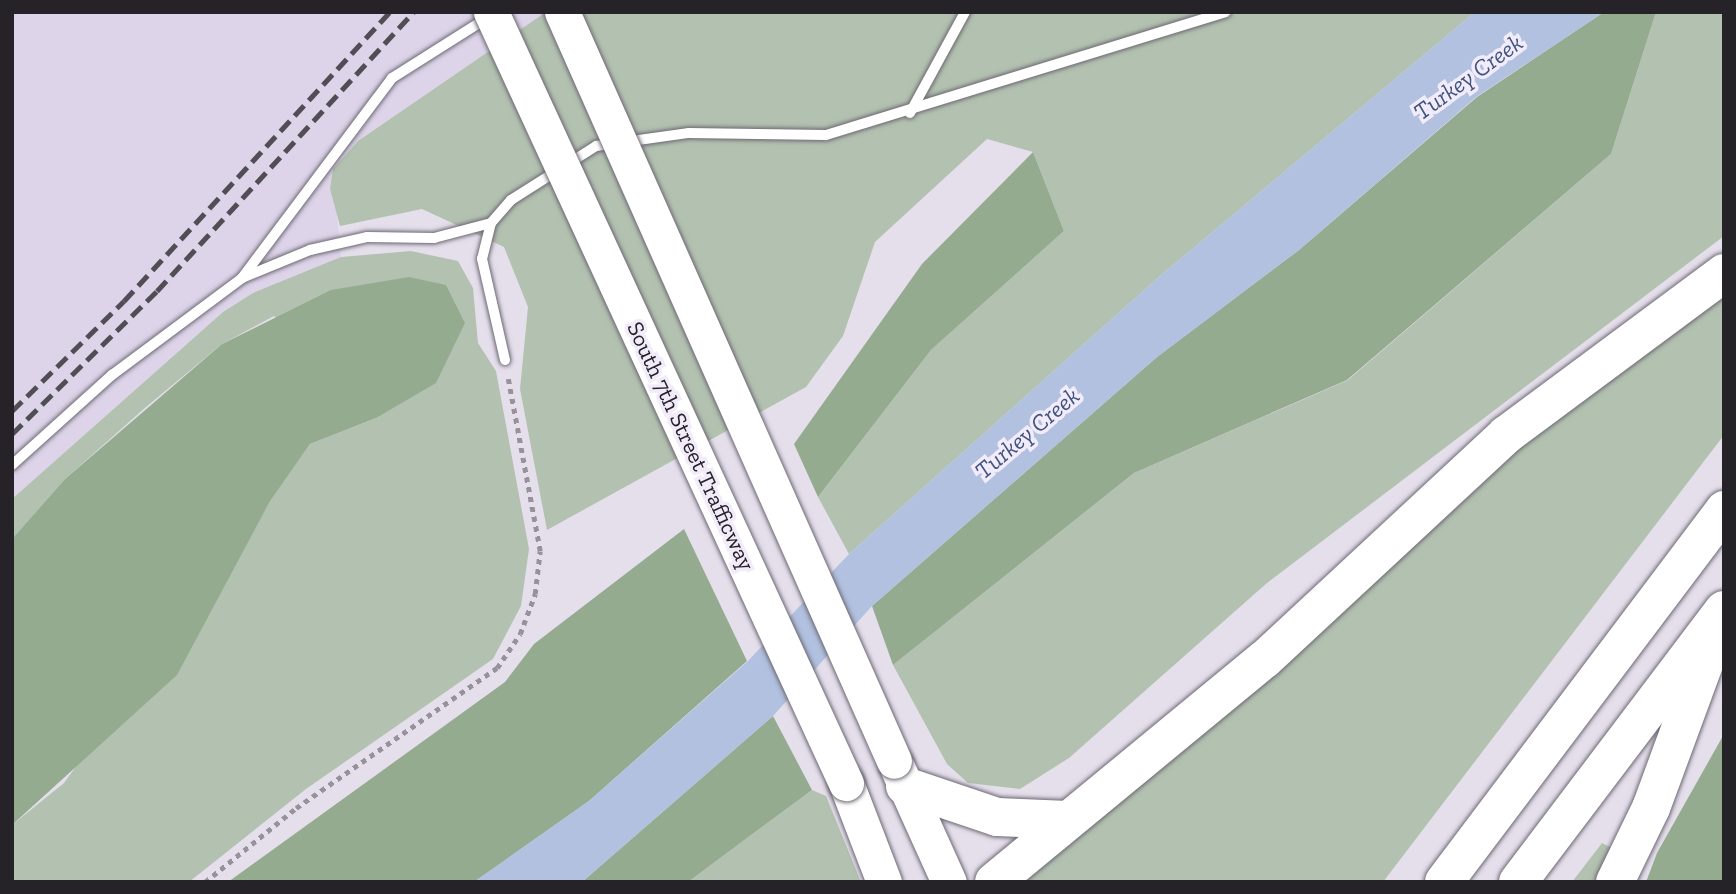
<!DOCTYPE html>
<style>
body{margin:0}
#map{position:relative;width:1736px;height:894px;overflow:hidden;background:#e5dfec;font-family:"Zilla Slab",serif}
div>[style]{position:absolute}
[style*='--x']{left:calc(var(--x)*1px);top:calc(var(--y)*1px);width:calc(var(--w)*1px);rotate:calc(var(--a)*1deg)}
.built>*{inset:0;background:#ddd4e9}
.green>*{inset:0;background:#b3c2b0}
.forest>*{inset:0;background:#95ab90}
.water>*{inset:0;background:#b1c1df}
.path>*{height:4.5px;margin-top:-2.25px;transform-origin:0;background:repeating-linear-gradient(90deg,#96919b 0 5px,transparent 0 10px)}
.roads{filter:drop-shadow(0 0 2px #6d6874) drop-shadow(0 0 2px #6d6874)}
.service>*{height:10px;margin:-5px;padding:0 5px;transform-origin:5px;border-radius:5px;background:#fff}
.primary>*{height:35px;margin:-17.5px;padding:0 17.5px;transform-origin:17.5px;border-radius:17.5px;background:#fff}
.motorway>*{height:38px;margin:-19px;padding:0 19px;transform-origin:19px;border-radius:19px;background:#fff}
.rail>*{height:5px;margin-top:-2.5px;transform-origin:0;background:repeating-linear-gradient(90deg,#504d54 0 14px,transparent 0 21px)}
.bridges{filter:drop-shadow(0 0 2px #6d6874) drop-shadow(0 0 2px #6d6874)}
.primary-bridge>*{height:35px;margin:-17.5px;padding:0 17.5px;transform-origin:17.5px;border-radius:17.5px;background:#fff}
span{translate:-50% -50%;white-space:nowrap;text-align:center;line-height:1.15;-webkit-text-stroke:7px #f2ecfa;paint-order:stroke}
.street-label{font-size:23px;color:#252328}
.water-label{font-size:24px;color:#3f547f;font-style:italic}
.frame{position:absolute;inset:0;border:14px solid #252328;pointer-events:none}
</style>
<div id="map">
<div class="built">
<div style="clip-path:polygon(12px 12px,546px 12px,358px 141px,333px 169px,341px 257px,223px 312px,12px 499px)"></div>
</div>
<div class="green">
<div style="clip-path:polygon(546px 12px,1475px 12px,1160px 276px,849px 554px,818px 497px,931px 350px,1064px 231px,1033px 152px,987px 139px,875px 242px,843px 336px,806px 387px,547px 530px,520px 389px,528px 307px,504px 247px,422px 209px,340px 226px,330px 189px,333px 169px,358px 141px)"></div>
<div style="clip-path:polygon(1656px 12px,1724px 12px,1724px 236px,1267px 583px,1069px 758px,1020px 789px,968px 783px,947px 764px,893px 665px,1134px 473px,1348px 380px,1611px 154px)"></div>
<div style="clip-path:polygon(411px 251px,458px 261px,473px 288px,478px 343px,496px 371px,529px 549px,521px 606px,493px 659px,306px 789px,189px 882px,12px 882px,12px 825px,64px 783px,310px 444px,376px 418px,274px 316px,222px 344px,146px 407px,65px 479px,12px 539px,12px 499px,223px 312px,253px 293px,341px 257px)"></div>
<div style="clip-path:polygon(1724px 290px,1724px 435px,1383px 882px,1016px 882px,1462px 493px)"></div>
<div style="clip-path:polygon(812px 790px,826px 796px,861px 882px,688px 882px)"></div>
<div style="clip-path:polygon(1602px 843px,1614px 849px,1596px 882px,1572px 882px)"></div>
</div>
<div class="forest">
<div style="clip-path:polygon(1604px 12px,1656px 12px,1611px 154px,1347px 380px,1134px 473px,893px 665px,872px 606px,1157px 357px,1299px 250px,1477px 97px)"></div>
<div style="clip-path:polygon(1033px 152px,1064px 231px,931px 350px,818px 497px,794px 444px,922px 264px)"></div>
<div style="clip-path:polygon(409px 277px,446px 285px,465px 323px,436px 383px,376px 418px,310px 444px,270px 501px,177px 675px,12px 825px,12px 539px,65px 479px,222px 344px,331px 290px)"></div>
<div style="clip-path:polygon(684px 529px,747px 661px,589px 801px,474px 882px,228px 882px,505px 682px,534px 644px)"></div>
<div style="clip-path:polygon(773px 716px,812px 790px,688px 882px,582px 882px)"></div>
<div style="clip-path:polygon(1724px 734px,1724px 882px,1646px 882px,1657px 853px)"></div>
</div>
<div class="water">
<div style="clip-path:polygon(1475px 12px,1604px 12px,1476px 97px,1299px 250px,1157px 357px,872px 606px,773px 716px,582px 882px,474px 882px,589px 801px,747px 662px,849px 554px,1160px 276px)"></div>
</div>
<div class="path">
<div style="--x:205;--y:882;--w:117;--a:-39.1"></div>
<div style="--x:296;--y:808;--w:245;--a:-34.9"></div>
<div style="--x:497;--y:668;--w:41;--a:-55.9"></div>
<div style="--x:520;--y:634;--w:43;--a:-69.4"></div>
<div style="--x:535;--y:594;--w:43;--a:-83.4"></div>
<div style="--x:540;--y:551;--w:175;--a:-100.5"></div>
</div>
<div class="roads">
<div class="service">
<div style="--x:910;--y:113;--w:115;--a:-61.4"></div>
<div style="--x:242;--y:278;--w:250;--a:-53.1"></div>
<div style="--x:392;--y:78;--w:112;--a:-32.3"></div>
<div style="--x:505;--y:360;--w:104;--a:-102.8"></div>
<div style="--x:482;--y:259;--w:37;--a:-76"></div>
<div style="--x:491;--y:223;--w:30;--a:-49"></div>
<div style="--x:511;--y:200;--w:101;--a:-32.4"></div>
<div style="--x:596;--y:146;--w:94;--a:-8"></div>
<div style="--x:689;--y:133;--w:137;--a:0.8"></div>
<div style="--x:826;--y:135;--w:418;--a:-17.1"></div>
<div style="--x:12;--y:465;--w:135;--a:-42"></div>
<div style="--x:112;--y:375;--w:162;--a:-36.7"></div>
<div style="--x:242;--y:278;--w:74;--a:-22.4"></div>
<div style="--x:310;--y:250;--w:58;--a:-12.8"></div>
<div style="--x:367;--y:237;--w:67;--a:0.9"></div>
<div style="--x:434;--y:238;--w:59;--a:-14.7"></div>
</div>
<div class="primary">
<div style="--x:897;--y:767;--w:126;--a:65.7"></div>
<div style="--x:846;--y:783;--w:106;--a:69"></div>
</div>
<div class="motorway">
<div style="--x:905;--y:786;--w:97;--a:18.6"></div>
<div style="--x:997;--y:817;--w:71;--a:2.4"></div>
<div style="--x:994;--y:882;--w:351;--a:-39.5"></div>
<div style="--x:1265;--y:659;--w:329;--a:-42.9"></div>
<div style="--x:1506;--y:435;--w:272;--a:-36.6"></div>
<div style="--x:1444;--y:882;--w:466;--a:-53"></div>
<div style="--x:1518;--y:882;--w:341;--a:-52.9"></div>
<div style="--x:1615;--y:882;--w:82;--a:-64.1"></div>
<div style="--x:1651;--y:808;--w:168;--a:-69.8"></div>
</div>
</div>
<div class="rail">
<div style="--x:12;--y:411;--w:157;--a:-44.5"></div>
<div style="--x:124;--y:301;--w:393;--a:-47.4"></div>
<div style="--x:12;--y:434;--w:204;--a:-44.6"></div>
<div style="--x:157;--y:291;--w:379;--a:-47.4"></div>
</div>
<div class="bridges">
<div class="primary-bridge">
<div style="--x:491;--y:12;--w:849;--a:65.28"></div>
<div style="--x:562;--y:12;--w:819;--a:66.09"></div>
</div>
</div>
<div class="street-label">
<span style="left:691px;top:446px;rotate:65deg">South 7th Street Trafficway</span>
</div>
<div class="water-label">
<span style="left:1468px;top:77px;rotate:-36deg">Turkey Creek</span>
<span style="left:1027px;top:433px;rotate:-40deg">Turkey Creek</span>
</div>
<div class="frame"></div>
</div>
